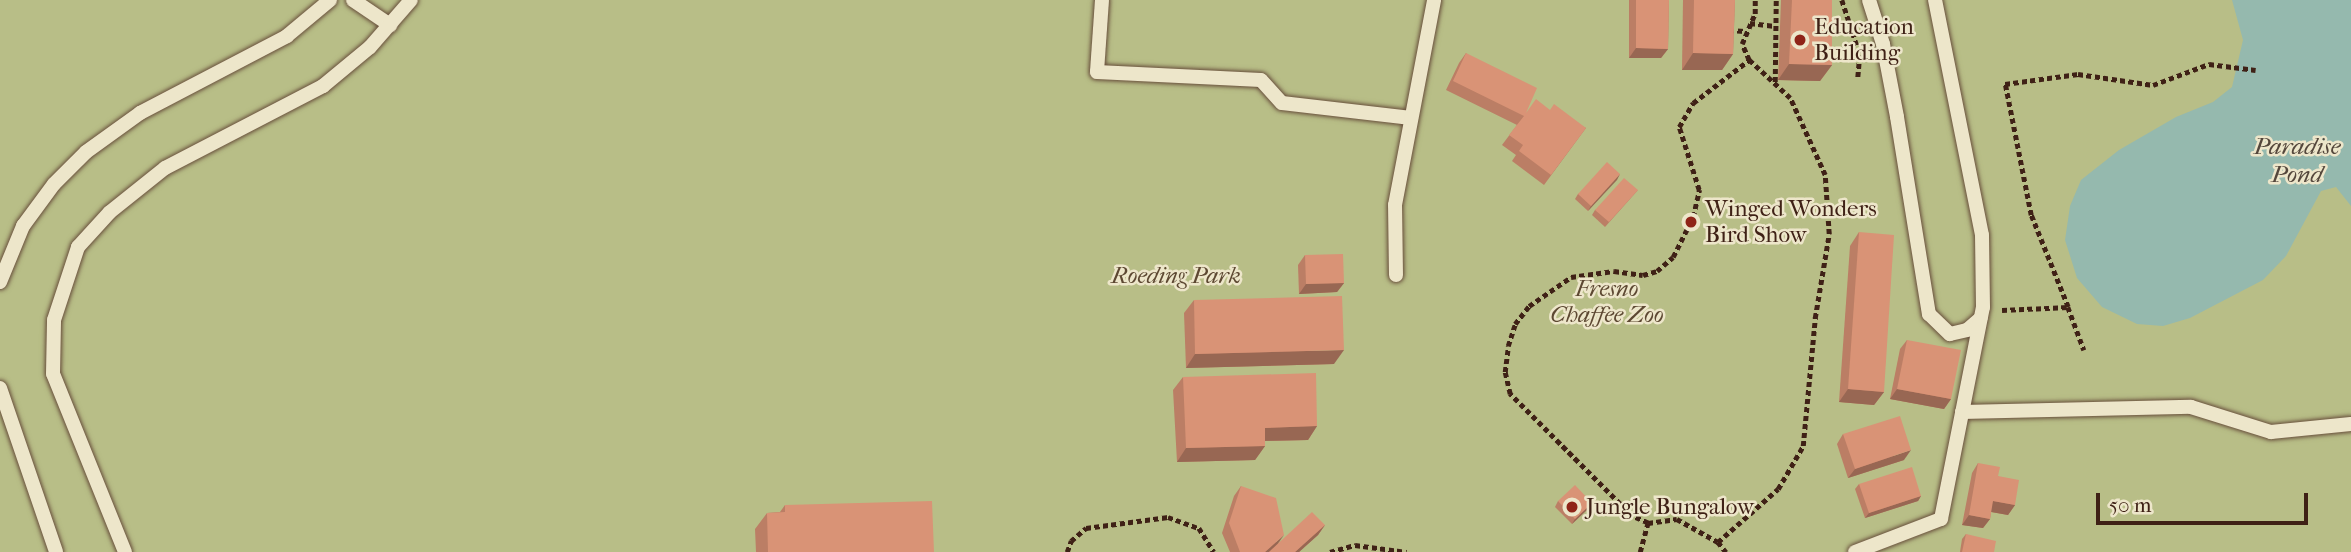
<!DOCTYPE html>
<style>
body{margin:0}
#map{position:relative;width:2351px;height:552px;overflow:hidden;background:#e3d8ae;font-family:"IM FELL French Canon",serif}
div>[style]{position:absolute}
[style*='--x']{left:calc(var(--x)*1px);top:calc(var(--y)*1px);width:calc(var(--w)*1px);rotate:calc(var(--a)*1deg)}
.green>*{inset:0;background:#b8be87}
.water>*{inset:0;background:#95b9ae}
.path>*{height:4.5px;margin-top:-2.25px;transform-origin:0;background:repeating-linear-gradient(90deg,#3f2116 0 5px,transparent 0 8.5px)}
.roads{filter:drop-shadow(0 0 2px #684f3c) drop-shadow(0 0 2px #684f3c)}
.lane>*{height:14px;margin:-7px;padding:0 7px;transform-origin:7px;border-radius:7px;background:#ede6ca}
.wall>*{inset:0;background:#bb7e65}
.shaded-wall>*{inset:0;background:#986753}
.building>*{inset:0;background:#d99376}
.dots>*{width:19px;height:19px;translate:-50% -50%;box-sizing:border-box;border:4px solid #ede6ca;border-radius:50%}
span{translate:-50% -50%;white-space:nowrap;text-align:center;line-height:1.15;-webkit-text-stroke:5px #ede6ca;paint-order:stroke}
.poi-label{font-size:23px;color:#3f2116}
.left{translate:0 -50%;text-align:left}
.park-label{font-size:23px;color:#5d4832;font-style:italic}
.water-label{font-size:24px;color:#54473c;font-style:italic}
.scale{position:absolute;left:2096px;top:493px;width:212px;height:32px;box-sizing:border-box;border:4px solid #3f2116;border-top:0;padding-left:9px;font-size:21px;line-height:24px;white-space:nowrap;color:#3f2116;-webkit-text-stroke:5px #ede6ca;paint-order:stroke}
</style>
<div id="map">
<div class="green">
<div style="clip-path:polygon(0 0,2351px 0,2351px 552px,0 552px)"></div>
</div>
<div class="water">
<div style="clip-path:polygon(2232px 0,2351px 0,2351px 206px,2336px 187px,2321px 191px,2286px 256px,2263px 280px,2190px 318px,2163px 326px,2137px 324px,2102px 307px,2077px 278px,2065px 240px,2070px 206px,2081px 180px,2119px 150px,2176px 117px,2213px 102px,2232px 87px,2243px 40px)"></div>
</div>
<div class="path">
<div style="--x:1842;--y:0;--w:58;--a:71.9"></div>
<div style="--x:1860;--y:55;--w:23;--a:95"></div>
<div style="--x:1750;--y:23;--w:25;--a:7"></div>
<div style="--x:1729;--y:30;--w:16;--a:4"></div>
<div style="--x:1775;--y:82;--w:82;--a:-89.3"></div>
<div style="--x:2068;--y:307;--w:46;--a:69.6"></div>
<div style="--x:2002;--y:310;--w:66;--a:-2.6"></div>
<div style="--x:2068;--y:307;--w:99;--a:-111.9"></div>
<div style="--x:2031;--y:215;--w:134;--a:-101.2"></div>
<div style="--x:2005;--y:84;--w:74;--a:-7.8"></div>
<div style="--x:2078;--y:74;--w:76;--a:8.3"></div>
<div style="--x:2153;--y:85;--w:60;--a:-20.6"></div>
<div style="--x:2209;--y:64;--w:47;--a:7.3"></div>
<div style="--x:1648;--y:523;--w:29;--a:-8"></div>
<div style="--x:1677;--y:519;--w:47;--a:29.3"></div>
<div style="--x:1718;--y:542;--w:13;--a:51"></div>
<div style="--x:1718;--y:542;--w:80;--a:-41.5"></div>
<div style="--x:1778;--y:489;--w:50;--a:-59.8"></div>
<div style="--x:1803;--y:446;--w:129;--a:-84.6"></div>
<div style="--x:1815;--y:318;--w:85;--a:-80.5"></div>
<div style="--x:1829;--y:234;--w:59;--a:-93.9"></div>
<div style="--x:1825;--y:175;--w:85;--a:-114.4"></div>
<div style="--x:1790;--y:98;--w:56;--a:-137.2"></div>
<div style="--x:1749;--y:60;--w:17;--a:-114"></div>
<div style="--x:1742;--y:44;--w:33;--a:-67"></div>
<div style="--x:1755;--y:14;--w:14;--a:-90"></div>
<div style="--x:1067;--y:552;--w:12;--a:-70"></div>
<div style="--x:1071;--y:541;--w:20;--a:-41"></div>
<div style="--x:1086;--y:528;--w:83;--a:-7.6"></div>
<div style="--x:1168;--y:517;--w:33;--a:20"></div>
<div style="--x:1199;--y:528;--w:28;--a:58"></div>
<div style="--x:1330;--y:552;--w:26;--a:-16"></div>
<div style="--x:1355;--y:545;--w:52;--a:7.7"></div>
<div style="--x:1640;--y:552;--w:30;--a:-75"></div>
<div style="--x:1648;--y:523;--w:17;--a:-156"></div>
<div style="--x:1632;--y:516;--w:173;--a:-135"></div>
<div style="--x:1510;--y:394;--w:23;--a:-103"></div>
<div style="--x:1505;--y:372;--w:26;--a:-83"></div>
<div style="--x:1508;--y:346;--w:23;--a:-72"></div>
<div style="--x:1515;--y:324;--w:23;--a:-52"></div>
<div style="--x:1529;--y:306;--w:51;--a:-34.6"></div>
<div style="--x:1571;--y:277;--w:43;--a:-7.9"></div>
<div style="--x:1614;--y:271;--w:29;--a:8"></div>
<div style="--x:1643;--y:275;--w:15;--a:-16"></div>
<div style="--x:1657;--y:271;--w:21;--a:-41"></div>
<div style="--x:1673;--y:257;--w:45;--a:-63.4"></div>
<div style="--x:1693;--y:217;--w:28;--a:-77"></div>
<div style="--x:1699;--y:190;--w:66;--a:-107.6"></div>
<div style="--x:1679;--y:127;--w:28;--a:-60"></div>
<div style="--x:1693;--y:103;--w:71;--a:-37.5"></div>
</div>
<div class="roads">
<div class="lane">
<div style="--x:353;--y:0;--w:45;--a:34"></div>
<div style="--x:1102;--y:0;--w:72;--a:94"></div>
<div style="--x:1097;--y:72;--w:164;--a:2.8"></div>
<div style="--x:1261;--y:80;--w:31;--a:48"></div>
<div style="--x:1282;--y:103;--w:130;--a:6.6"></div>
<div style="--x:1869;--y:0;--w:46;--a:72.3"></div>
<div style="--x:1883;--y:44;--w:74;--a:79.1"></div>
<div style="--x:1897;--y:117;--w:200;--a:80.8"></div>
<div style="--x:1929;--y:314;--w:29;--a:44"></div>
<div style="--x:1950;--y:334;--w:17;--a:-13"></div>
<div style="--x:1967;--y:330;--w:18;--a:-41"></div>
<div style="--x:1396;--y:275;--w:70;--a:-90.8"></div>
<div style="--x:1395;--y:205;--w:209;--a:-79.2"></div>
<div style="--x:0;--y:282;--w:61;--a:-67.7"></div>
<div style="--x:23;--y:226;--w:52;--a:-53.6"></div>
<div style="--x:54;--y:184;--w:45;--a:-45"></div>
<div style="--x:86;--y:152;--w:67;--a:-35.8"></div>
<div style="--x:140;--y:113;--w:166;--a:-27.6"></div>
<div style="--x:287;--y:36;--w:56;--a:-39.9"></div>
<div style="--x:0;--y:388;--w:173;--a:71.1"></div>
<div style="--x:1962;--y:412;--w:229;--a:-1.3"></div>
<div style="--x:2191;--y:407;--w:84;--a:17.4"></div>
<div style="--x:2271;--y:432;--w:80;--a:-5.7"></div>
<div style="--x:125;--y:552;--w:192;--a:-112"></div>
<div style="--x:53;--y:374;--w:54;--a:-88.9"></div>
<div style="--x:54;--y:320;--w:77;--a:-71.8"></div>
<div style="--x:78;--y:247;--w:47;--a:-47.6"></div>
<div style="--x:110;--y:212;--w:70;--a:-38.7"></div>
<div style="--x:165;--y:168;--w:178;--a:-27.4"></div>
<div style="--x:323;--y:86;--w:61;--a:-39.7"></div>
<div style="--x:370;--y:47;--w:62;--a:-48.9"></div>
<div style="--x:1855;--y:552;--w:92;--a:-21"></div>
<div style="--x:1941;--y:519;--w:216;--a:-78.8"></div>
<div style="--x:1983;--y:307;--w:72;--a:-90.8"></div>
<div style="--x:1982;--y:235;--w:240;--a:-101.3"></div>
</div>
</div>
<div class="wall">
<div style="clip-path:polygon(1629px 0,1669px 0,1668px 49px,1661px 58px,1629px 58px)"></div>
<div style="clip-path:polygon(1683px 0,1735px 0,1733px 54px,1722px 70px,1682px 70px)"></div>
<div style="clip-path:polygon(1781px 0,1832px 0,1832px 65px,1820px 81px,1778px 80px)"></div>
<div style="clip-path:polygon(1466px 53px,1526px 113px,1550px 110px,1586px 128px,1544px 185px,1512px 161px,1516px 155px,1502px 145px,1517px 125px,1446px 90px,1459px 63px)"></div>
<div style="clip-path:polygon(1620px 174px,1588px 211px,1575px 199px,1578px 194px)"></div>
<div style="clip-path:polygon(1638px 190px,1605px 227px,1592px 215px,1595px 210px)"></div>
<div style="clip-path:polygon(1859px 232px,1884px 392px,1874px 405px,1839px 402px,1850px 246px)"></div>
<div style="clip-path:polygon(1305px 255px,1344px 283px,1337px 292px,1299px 294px,1298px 265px)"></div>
<div style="clip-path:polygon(1194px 300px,1334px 364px,1186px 368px,1184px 313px)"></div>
<div style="clip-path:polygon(1907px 340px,1951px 399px,1944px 409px,1890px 399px,1900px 349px)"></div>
<div style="clip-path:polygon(1183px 377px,1317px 426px,1308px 440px,1265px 441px,1265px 446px,1255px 460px,1177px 462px,1173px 390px)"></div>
<div style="clip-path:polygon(1843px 434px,1904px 460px,1848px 478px,1837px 444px)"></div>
<div style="clip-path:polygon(1978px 463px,1998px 476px,2015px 505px,2008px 515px,1991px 512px,1990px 519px,1983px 528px,1962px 525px,1972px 473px)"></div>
<div style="clip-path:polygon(1859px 484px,1921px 496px,1918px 501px,1865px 518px,1855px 489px)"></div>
<div style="clip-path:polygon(1241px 486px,1277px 544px,1325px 525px,1318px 535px,1299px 552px,1230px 552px,1222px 533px,1234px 496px)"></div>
<div style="clip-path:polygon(1558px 501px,1592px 503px,1589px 508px,1572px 524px,1555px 507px)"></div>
<div style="clip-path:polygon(785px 505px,934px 552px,756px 552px,755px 529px,767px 513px,780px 512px)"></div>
<div style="clip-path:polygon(1966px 534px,1994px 552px,1960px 552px,1962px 539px)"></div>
</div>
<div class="shaded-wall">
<div style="clip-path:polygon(1636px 48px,1668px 49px,1661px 58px,1629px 58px)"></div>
<div style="clip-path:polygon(1693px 53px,1733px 54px,1722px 70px,1682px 70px)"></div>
<div style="clip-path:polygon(1789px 64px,1832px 65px,1820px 81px,1778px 80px)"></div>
<div style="clip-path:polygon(1620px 174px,1617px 180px,1588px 211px,1591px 206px)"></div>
<div style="clip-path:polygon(1344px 283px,1337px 292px,1299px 294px,1306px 284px)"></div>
<div style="clip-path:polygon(1344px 350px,1334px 364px,1186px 368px,1195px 354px)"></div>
<div style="clip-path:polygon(1848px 389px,1884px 392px,1874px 405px,1839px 402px)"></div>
<div style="clip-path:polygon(1897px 389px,1951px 399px,1944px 409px,1890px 399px)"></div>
<div style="clip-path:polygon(1317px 426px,1308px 440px,1255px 441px,1265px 428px)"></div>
<div style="clip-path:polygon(1265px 446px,1255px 460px,1177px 462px,1186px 448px)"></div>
<div style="clip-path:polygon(1911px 450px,1904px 460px,1848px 478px,1855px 469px)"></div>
<div style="clip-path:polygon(1921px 496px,1918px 501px,1865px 518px,1869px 513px)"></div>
<div style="clip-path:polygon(1993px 501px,2015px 505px,2008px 515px,1986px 511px)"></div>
<div style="clip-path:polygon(1592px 503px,1589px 508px,1572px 524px,1575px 519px)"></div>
<div style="clip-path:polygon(1969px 515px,1990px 519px,1983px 528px,1962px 525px)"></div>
<div style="clip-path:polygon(1325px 525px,1318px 535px,1299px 552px,1295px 552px)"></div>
<div style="clip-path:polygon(1284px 535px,1277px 545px,1269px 552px,1265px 552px)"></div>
</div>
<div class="building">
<div style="clip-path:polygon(1636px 0,1669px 0,1668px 49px,1636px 48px)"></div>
<div style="clip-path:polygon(1694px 0,1735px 0,1733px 54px,1693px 53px)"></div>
<div style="clip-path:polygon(1792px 0,1832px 0,1832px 65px,1789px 64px)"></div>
<div style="clip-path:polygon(1466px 53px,1537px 88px,1526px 113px,1536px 99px,1550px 110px,1554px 104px,1586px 128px,1551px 175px,1519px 151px,1523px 145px,1509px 135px,1524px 116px,1453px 81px)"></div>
<div style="clip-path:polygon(1607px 162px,1620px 174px,1591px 206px,1578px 194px)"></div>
<div style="clip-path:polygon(1624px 178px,1638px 190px,1609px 222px,1595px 210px)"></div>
<div style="clip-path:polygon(1859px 232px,1894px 235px,1884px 392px,1848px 389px)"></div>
<div style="clip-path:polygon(1343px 254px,1344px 283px,1306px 284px,1305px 255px)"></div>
<div style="clip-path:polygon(1342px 296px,1344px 350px,1195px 354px,1194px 300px)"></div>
<div style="clip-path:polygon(1907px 340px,1961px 350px,1951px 399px,1897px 389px)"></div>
<div style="clip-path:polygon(1316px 373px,1317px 426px,1265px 428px,1265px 446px,1186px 448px,1183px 377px)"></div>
<div style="clip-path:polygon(1900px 416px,1911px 450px,1855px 469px,1843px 434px)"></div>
<div style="clip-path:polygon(1978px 463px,2000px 467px,1998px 476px,2019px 480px,2015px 505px,1993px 501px,1990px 519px,1969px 515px)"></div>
<div style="clip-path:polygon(1912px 467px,1921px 496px,1869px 513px,1859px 484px)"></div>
<div style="clip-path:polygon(1575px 485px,1592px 503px,1575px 519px,1558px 501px)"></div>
<div style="clip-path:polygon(1241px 486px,1276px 498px,1284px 535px,1265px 552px,1240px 552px,1229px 523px)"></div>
<div style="clip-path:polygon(932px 501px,934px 552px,768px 552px,767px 513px,785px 512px,785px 505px)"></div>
<div style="clip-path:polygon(1312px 512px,1325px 525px,1295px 552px,1269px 552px)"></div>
<div style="clip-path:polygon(1966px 534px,1996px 541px,1994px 552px,1962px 552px)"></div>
</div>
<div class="dots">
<div style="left:1800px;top:40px;background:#8f2418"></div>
<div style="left:1691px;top:222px;background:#8f2418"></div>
<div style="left:1572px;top:507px;background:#8f2418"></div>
</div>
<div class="poi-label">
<span class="left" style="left:1814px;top:40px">Education<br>Building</span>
<span class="left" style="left:1705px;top:222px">Winged Wonders<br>Bird Show</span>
<span class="left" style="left:1586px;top:507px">Jungle Bungalow</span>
</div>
<div class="park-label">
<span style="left:1176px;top:276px">Roeding Park</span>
<span style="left:1607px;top:302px">Fresno<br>Chaffee Zoo</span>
</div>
<div class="water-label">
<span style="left:2297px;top:161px">Paradise<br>Pond</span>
</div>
<div class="scale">50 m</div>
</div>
